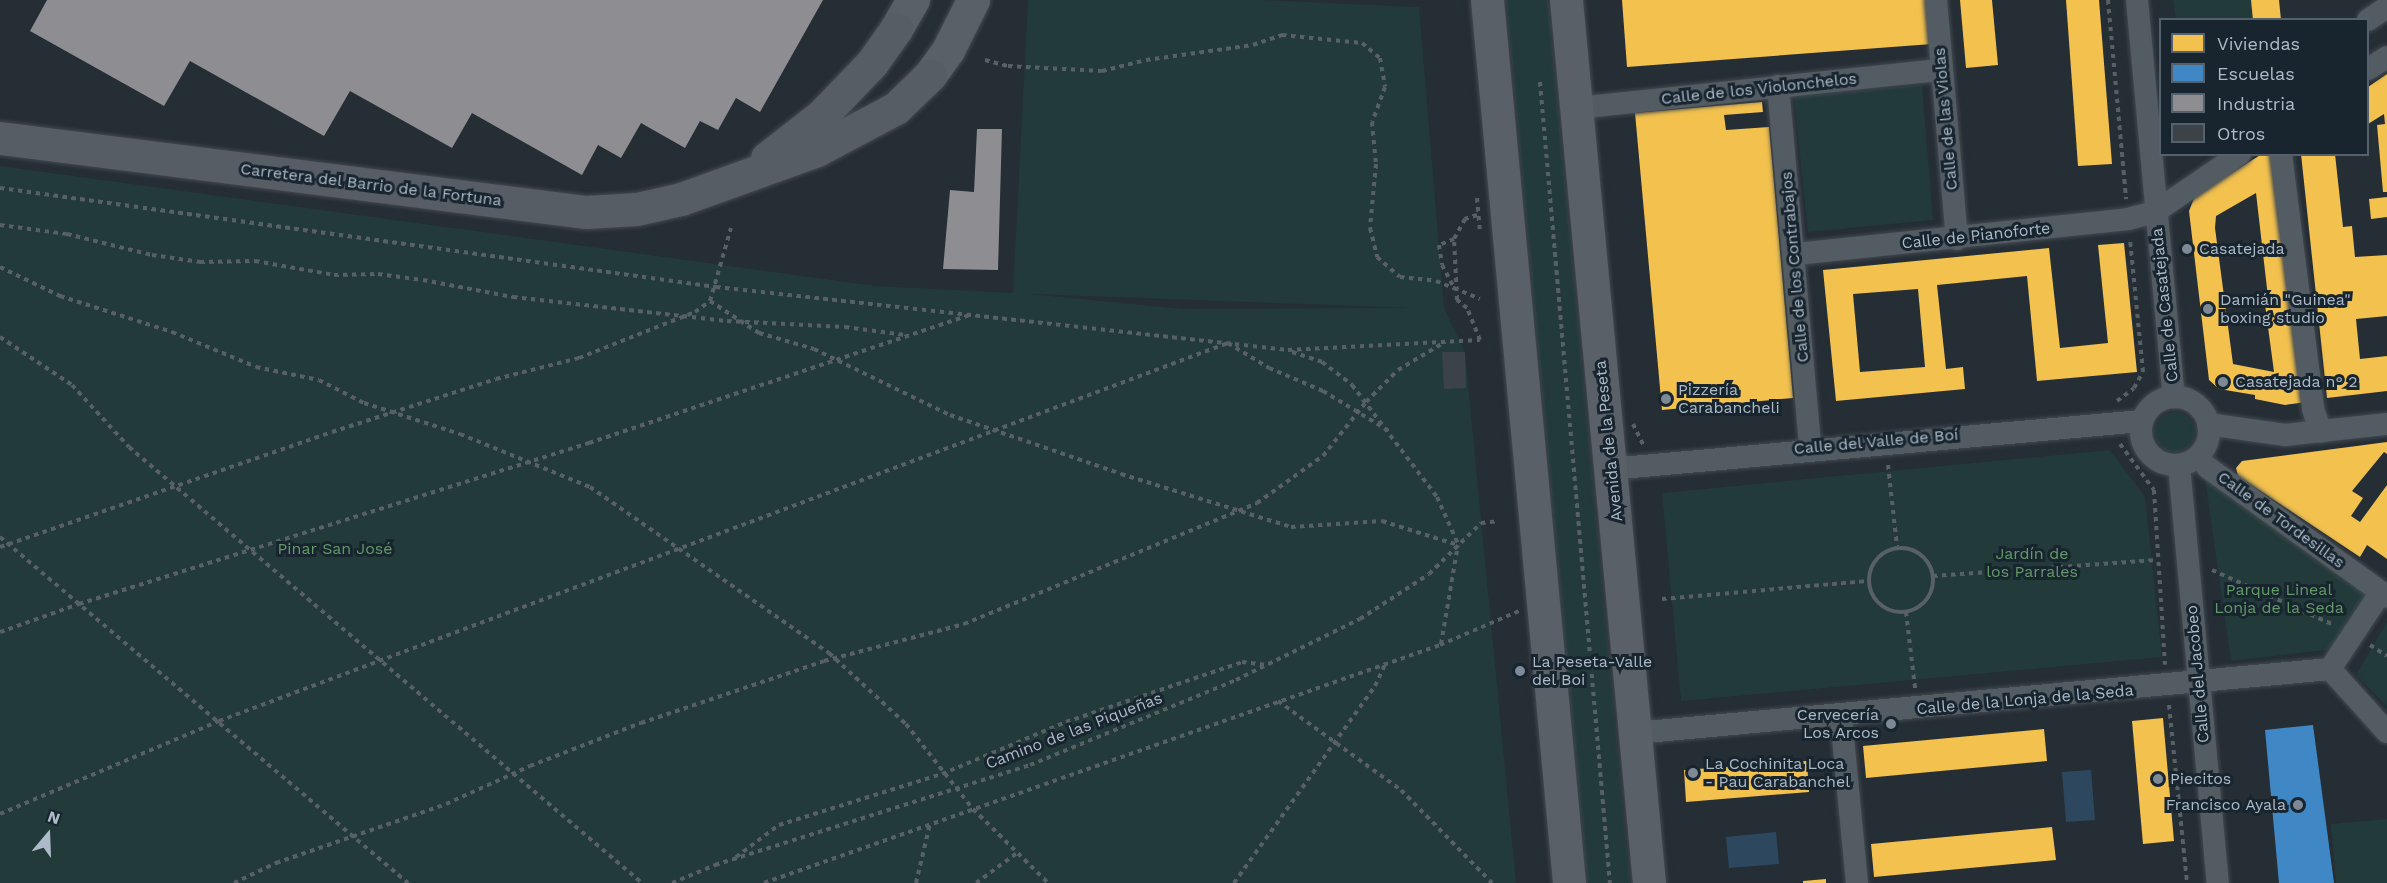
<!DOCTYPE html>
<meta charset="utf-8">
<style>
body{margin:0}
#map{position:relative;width:2387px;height:883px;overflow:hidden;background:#252d35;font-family:"Work Sans",sans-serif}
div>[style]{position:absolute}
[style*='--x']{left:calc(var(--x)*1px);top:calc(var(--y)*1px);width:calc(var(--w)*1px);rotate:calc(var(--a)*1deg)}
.green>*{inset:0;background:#223a3a}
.round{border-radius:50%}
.water>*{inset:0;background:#2d485e}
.homes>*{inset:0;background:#f2c14e}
.schools>*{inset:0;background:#3f88c5}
.industry>*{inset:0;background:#8d8d92}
.building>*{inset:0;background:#3b4248}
.path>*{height:4px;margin-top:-2px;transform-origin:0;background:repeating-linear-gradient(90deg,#586066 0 4.5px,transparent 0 9px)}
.path>.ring{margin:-2px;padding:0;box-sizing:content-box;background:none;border:4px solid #586066;border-radius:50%}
.roads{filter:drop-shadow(0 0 2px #43494f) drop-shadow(0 0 2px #43494f)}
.street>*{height:22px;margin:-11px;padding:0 11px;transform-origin:11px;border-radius:11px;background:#545c63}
.street>.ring{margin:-11px;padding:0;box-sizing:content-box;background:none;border:22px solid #545c63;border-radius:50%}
.secondary>*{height:33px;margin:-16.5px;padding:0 16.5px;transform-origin:16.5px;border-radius:16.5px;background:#596067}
.primary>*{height:33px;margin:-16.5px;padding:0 16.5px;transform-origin:16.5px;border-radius:16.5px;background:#575d65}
.dots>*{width:16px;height:16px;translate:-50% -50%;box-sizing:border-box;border:3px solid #18252f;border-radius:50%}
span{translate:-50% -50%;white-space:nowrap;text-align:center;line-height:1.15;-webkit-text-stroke:6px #18252f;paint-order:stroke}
.street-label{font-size:16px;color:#adbbc8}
.poi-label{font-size:16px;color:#adbbc8}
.left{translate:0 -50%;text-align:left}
.right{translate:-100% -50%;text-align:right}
.park-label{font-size:16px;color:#629b67}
.legend{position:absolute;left:2159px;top:18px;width:210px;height:138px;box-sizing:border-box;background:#18252f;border:2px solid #54616c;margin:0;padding:8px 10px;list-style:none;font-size:18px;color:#adbbc8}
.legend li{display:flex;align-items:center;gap:12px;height:30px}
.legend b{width:30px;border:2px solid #54616c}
.north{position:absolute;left:18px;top:805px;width:60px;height:60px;-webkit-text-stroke:4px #18252f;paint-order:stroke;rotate:19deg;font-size:16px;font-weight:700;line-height:24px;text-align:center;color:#adbbc8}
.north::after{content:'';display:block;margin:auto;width:21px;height:27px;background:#adbbc8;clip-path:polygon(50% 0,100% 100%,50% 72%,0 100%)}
</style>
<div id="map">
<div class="green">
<div style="clip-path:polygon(evenodd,1028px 0,1261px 0,1419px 7px,1444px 308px,1465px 352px,1516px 883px,0 883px,0 166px,876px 286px,1013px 293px,1028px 0,1030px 294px,1031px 294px,1414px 308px,1183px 309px,1030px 294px)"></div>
<div style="clip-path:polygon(1506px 0,1548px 0,1630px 883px,1587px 883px)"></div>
<div style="clip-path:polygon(2173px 0,2251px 0,2253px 19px,2176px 19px)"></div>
<div style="clip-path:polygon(1922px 85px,1933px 220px,1808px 232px,1794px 96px)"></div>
<div class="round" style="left:2155px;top:412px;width:40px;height:40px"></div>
<div style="clip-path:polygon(2110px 450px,2145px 497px,2162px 657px,1681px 701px,1662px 493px)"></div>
<div style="clip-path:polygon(2205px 479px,2369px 592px,2335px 649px,2231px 661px)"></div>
<div style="clip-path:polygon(2387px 622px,2387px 706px,2356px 675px)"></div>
<div style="clip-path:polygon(2387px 819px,2387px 883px,2336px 883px,2331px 824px)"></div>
</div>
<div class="water">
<div style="clip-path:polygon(2091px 770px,2095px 820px,2066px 822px,2062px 772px)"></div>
<div style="clip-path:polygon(1776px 832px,1779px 864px,1729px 868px,1726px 837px)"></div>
</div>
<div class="homes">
<div style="clip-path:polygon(1622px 0,1929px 0,1932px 44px,1627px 67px)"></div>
<div style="clip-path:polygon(1960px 0,1992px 0,1998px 65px,1966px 68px)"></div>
<div style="clip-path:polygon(2066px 0,2099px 0,2112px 164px,2078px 166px)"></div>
<div style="clip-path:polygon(2251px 0,2279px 0,2281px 20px,2253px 20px)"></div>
<div style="clip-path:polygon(2387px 74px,2387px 192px,2383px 192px,2377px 125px,2385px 124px,2384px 114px,2368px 124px,2368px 87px)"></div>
<div style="clip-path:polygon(1762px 102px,1763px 112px,1724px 115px,1726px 130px,1769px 127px,1793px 398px,1662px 410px,1635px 113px)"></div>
<div style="clip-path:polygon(evenodd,2262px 154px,2272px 154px,2307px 402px,2285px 405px,2255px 399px,2255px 395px,2219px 389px,2209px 380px,2189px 211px,2195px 196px,2262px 154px,2256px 193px,2268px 297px,2264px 297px,2274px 372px,2233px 364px,2215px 228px,2216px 216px,2256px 193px)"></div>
<div style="clip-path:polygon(2301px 154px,2335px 154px,2343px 227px,2352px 226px,2355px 257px,2387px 255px,2387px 316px,2356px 319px,2360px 359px,2387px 356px,2387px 391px,2327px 398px)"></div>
<div style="clip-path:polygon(2387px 197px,2387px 217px,2371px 219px,2369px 199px)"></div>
<div style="clip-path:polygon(evenodd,2124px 243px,2137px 372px,2037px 381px,2027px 276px,1937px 285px,1946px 369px,1963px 367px,1965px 389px,1836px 401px,1823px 270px,2049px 248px,2060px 348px,2108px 343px,2098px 245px,2124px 243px,1918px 289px,1925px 367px,1860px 372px,1853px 294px,1918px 289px)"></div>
<div style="clip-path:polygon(2387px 442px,2387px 454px,2384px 452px,2352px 491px,2363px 498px,2351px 516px,2360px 522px,2387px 485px,2387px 559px,2367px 545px,2360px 557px,2238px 476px,2236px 468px,2242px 461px)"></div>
<div style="clip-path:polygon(2163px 718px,2174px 841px,2143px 844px,2132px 721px)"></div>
<div style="clip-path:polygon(2044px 729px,2047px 761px,1866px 778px,1863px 746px)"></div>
<div style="clip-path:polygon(1807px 761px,1809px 792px,1686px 802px,1684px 770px)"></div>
<div style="clip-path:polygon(2052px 827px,2056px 860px,1874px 877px,1871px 844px)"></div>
<div style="clip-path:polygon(1826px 879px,1826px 883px,1803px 883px,1803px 881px)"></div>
</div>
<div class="schools">
<div style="clip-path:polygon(2313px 725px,2334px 883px,2279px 883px,2265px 730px)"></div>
</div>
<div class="industry">
<div style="clip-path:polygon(47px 0,823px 0,760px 112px,736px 98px,718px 130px,700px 121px,685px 148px,641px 123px,621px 158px,598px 145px,582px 175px,472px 113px,452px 148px,350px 91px,324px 136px,190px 61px,164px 106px,30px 31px)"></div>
<div style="clip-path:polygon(977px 129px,1002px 129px,998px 270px,943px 269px,950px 190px,974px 192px)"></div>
</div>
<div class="building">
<div style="clip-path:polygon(1442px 352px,1465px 352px,1466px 388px,1444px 389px)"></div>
</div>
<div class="path">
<div style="--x:2108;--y:0;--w:200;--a:84.8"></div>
<div style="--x:985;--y:60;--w:24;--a:15"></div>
<div style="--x:1008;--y:66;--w:94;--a:3"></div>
<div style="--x:1102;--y:71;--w:45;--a:-14"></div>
<div style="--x:1146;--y:60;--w:108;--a:-8"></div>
<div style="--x:1253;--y:45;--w:31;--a:-19"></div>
<div style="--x:1282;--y:35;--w:80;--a:5.7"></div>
<div style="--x:1362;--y:43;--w:23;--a:40"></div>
<div style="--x:1380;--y:58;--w:29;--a:80"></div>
<div style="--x:1385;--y:87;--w:37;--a:110"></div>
<div style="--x:1372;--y:122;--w:42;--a:84.6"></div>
<div style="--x:1376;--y:164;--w:64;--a:95.4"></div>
<div style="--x:1370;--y:228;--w:30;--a:76"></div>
<div style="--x:1377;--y:257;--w:30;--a:41"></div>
<div style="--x:1400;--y:277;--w:36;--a:6"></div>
<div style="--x:1436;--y:281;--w:22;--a:22"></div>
<div style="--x:1540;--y:82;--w:804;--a:85.01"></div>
<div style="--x:0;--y:188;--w:723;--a:7.87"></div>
<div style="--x:716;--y:287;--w:575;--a:6.29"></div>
<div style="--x:1288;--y:350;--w:192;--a:-3"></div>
<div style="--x:1480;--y:340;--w:35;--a:-112"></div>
<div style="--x:1467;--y:308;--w:13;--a:-141"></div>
<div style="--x:1457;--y:300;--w:61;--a:-92.8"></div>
<div style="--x:1477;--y:198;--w:34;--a:85"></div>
<div style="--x:1477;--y:215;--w:13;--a:162"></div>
<div style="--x:1465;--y:219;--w:23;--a:119"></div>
<div style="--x:1454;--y:239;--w:16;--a:158"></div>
<div style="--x:1439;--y:245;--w:20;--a:81"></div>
<div style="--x:1442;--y:265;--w:26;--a:62"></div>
<div style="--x:1454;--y:288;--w:28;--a:23"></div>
<div style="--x:0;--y:225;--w:68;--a:7.7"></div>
<div style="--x:67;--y:234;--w:88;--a:13.9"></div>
<div style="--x:152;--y:255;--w:49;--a:8.3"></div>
<div style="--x:200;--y:262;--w:55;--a:-1"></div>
<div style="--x:255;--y:261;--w:80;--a:10"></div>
<div style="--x:334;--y:275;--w:44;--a:-1.3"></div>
<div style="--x:378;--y:274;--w:45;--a:7.6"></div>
<div style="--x:423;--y:280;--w:92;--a:10.7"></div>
<div style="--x:513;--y:297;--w:215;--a:6.4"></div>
<div style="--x:727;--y:321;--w:118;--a:2.9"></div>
<div style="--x:845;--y:327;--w:61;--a:7.6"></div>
<div style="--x:0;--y:267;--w:67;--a:25.8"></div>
<div style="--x:60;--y:296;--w:118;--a:17.8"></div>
<div style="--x:172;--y:332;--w:91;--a:22.6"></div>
<div style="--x:256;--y:367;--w:64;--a:11.7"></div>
<div style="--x:319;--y:380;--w:51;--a:27.1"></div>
<div style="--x:364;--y:403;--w:101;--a:17.9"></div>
<div style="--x:460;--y:434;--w:140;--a:22.2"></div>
<div style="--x:590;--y:487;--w:291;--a:34.8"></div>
<div style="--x:829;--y:653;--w:105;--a:42.7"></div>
<div style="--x:906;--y:724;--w:108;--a:51.8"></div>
<div style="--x:973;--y:809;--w:105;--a:44.6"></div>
<div style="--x:710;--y:301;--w:59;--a:33.1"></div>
<div style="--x:759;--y:333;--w:57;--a:16.2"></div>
<div style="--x:814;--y:349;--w:151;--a:25.9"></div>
<div style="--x:950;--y:415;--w:181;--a:19"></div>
<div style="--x:1121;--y:474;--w:178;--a:17.3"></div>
<div style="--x:1291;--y:527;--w:91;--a:-3.8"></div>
<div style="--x:1382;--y:521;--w:80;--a:17.5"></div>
<div style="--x:0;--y:337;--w:87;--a:33.7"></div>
<div style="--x:72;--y:385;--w:84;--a:47.4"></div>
<div style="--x:129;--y:447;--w:673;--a:40.36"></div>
<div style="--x:1292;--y:352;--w:32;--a:18"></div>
<div style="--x:1322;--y:362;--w:38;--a:37"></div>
<div style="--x:1352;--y:385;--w:141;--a:52.8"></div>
<div style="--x:1437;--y:497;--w:51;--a:65.9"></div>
<div style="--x:2117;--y:401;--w:21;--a:-37"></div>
<div style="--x:2134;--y:388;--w:18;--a:-61"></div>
<div style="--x:2143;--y:372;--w:133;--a:-95.6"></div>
<div style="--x:1633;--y:424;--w:25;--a:64"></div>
<div style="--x:2120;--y:444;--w:57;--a:53.5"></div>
<div style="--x:2154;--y:490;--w:175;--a:86.4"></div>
<div style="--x:1888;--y:465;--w:82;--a:83.7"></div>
<div style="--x:0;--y:537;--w:535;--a:40.3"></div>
<div style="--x:0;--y:547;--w:351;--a:-19.1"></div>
<div style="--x:332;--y:432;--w:172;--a:-17.9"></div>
<div style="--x:496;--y:379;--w:86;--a:-14.2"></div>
<div style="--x:579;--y:358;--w:125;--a:-21.6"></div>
<div style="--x:695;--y:312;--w:19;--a:-36"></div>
<div style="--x:710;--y:301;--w:76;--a:-74"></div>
<div class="ring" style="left:1869px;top:548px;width:60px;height:60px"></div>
<div style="--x:2212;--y:570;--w:134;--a:24.3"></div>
<div style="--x:1933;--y:576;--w:224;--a:-4.1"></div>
<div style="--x:1662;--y:599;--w:208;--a:-5"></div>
<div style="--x:1906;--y:612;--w:77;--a:83.2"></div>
<div style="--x:0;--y:632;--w:84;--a:-19.5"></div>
<div style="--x:79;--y:604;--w:535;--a:-17.52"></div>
<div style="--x:589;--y:443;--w:402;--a:-18.6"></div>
<div style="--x:1441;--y:644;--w:100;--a:-80.3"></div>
<div style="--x:2370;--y:645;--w:20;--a:33"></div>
<div style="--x:1278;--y:701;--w:152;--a:35.9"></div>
<div style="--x:1401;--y:790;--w:130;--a:45.6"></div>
<div style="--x:2169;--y:705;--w:179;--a:84.2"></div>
<div style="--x:0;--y:814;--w:238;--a:-23"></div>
<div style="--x:219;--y:721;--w:1077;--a:-20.54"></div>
<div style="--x:1228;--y:343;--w:48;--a:31.4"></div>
<div style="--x:1269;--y:368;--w:59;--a:23.1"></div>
<div style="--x:1323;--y:391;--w:77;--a:31.2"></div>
<div style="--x:736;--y:857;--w:54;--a:-36.7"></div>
<div style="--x:779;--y:825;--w:171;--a:-17.4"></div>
<div style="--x:942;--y:774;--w:134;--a:-22.8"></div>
<div style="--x:1066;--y:722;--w:186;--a:-18.8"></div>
<div style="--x:1242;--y:662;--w:23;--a:7"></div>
<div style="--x:234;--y:883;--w:47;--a:-25.5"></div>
<div style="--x:276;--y:863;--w:180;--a:-19.1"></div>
<div style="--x:446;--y:804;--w:92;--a:-24.3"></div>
<div style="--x:530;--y:766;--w:119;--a:-21.2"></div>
<div style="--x:641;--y:723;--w:193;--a:-18.7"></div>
<div style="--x:824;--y:661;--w:145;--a:-14.8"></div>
<div style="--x:964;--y:624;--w:317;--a:-22.4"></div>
<div style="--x:1257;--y:503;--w:81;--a:-35.5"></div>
<div style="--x:1323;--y:456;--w:69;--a:-51.5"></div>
<div style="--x:1366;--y:402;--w:45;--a:-45"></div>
<div style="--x:1398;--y:370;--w:55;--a:-30.8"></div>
<div style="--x:672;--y:883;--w:47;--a:-22.7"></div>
<div style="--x:715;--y:865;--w:330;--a:-17.6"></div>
<div style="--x:1030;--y:765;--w:223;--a:-22.4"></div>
<div style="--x:1236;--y:680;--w:138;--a:-26.2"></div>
<div style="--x:1360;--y:619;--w:82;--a:-33.1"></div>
<div style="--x:1429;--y:574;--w:73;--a:-44.4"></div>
<div style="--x:1481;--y:523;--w:18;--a:-6"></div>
<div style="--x:764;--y:883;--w:717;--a:-19.4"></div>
<div style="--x:1440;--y:645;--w:86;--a:-23.3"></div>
<div style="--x:916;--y:883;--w:61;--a:-76.7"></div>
<div style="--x:976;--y:883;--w:51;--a:-36.2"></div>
<div style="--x:1234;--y:883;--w:242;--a:-54.4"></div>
<div style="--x:1375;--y:686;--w:26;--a:-65"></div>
</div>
<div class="roads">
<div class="street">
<div style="--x:1936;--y:0;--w:240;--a:85"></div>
<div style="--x:2137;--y:0;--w:399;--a:84.7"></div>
<div style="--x:2368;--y:20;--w:23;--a:-34"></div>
<div style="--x:2368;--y:69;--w:22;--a:-32"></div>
<div style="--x:1778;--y:86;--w:363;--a:84.9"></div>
<div style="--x:1577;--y:108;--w:366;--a:-6"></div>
<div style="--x:2281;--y:154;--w:257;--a:82.8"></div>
<div style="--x:2313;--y:409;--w:24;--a:71"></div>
<div style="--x:1796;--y:254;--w:334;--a:-6"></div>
<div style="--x:2128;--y:219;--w:28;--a:-15"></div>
<div style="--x:2155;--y:212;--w:103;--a:-34.3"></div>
<div class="ring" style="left:2141px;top:397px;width:46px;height:46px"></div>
<div style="--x:2208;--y:424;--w:78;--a:8.1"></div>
<div style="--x:2285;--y:435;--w:103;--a:-6.2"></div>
<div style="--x:2179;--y:465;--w:420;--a:84.7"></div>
<div style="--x:2207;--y:467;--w:218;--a:35.7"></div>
<div style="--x:1610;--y:469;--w:534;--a:-5.16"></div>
<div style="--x:2330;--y:669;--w:85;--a:-56.5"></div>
<div style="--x:2377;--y:598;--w:10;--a:-11"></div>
<div style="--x:2330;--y:669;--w:85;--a:47.9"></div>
<div style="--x:1841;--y:717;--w:167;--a:84.5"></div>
<div style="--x:1635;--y:733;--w:698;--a:-5.26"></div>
</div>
<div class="secondary">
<div style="--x:1487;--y:0;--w:887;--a:84.69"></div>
<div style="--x:1566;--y:0;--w:887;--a:84.63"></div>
<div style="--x:896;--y:29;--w:34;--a:-60"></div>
<div style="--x:930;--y:75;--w:31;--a:-54"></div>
<div style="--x:948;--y:50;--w:56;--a:-63.4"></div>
</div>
<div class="primary">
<div style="--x:0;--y:138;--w:591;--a:7.2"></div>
<div style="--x:586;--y:212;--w:51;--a:-3.4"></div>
<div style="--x:637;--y:209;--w:45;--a:-12.8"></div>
<div style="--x:681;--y:199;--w:145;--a:-19.8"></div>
<div style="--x:817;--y:150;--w:89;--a:-28"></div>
<div style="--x:896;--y:108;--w:47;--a:-44.1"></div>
<div style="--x:767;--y:158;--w:70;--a:-38"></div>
<div style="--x:822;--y:115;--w:72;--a:-46.1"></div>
<div style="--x:872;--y:63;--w:42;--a:-54.8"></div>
</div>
</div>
<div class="dots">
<div style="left:2187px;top:249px;background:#7d8995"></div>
<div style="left:2208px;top:309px;background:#7d8995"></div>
<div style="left:2223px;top:382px;background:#7d8995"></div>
<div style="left:1666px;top:399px;background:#7d8995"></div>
<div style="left:1520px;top:671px;background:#7d8995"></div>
<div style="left:1891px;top:724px;background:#7d8995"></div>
<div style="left:1693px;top:773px;background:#7d8995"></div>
<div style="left:2158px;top:779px;background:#7d8995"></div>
<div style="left:2298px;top:805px;background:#7d8995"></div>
</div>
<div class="street-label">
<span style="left:1759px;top:89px;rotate:-6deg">Calle de los Violonchelos</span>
<span style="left:1946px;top:119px;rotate:-95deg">Calle de las Violas</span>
<span style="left:371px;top:185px;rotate:7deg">Carretera del Barrio de la Fortuna</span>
<span style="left:1976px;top:236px;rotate:-6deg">Calle de Pianoforte</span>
<span style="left:1795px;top:267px;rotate:-95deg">Calle de los Contrabajos</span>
<span style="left:2165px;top:305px;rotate:-96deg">Calle de Casatejada</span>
<span style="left:1609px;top:441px;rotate:-96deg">Avenida de la Peseta</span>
<span style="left:1876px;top:442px;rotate:-5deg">Calle del Valle de Boí</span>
<span style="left:2281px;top:520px;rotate:36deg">Calle de Tordesillas</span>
<span style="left:2198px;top:674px;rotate:-95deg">Calle del Jacobeo</span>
<span style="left:2025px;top:700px;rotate:-5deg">Calle de la Lonja de la Seda</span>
<span style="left:1074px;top:731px;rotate:-21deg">Camino de las Piqueñas</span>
</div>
<div class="poi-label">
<span class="left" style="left:2199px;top:249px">Casatejada</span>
<span class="left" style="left:2220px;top:309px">Damián "Guinea"<br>boxing studio</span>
<span class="left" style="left:2235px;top:382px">Casatejada n° 2</span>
<span class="left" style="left:1678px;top:399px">Pizzería<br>Carabancheli</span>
<span class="left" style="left:1532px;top:671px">La Peseta-Valle<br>del Boi</span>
<span class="right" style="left:1879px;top:724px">Cervecería<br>Los Arcos</span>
<span class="left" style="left:1705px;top:773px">La Cochinita Loca<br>- Pau Carabanchel</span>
<span class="left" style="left:2170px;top:779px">Piecitos</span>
<span class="right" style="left:2286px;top:805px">Francisco Ayala</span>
</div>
<div class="park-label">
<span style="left:335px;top:549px">Pinar San José</span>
<span style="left:2032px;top:563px">Jardín de<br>los Parrales</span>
<span style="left:2279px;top:599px">Parque Lineal<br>Lonja de la Seda</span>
</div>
<ul class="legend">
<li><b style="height:16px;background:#f2c14e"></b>Viviendas</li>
<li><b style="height:16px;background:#3f88c5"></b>Escuelas</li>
<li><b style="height:16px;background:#8d8d92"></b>Industria</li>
<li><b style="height:16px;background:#3b4248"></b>Otros</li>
</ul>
<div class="north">N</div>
</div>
